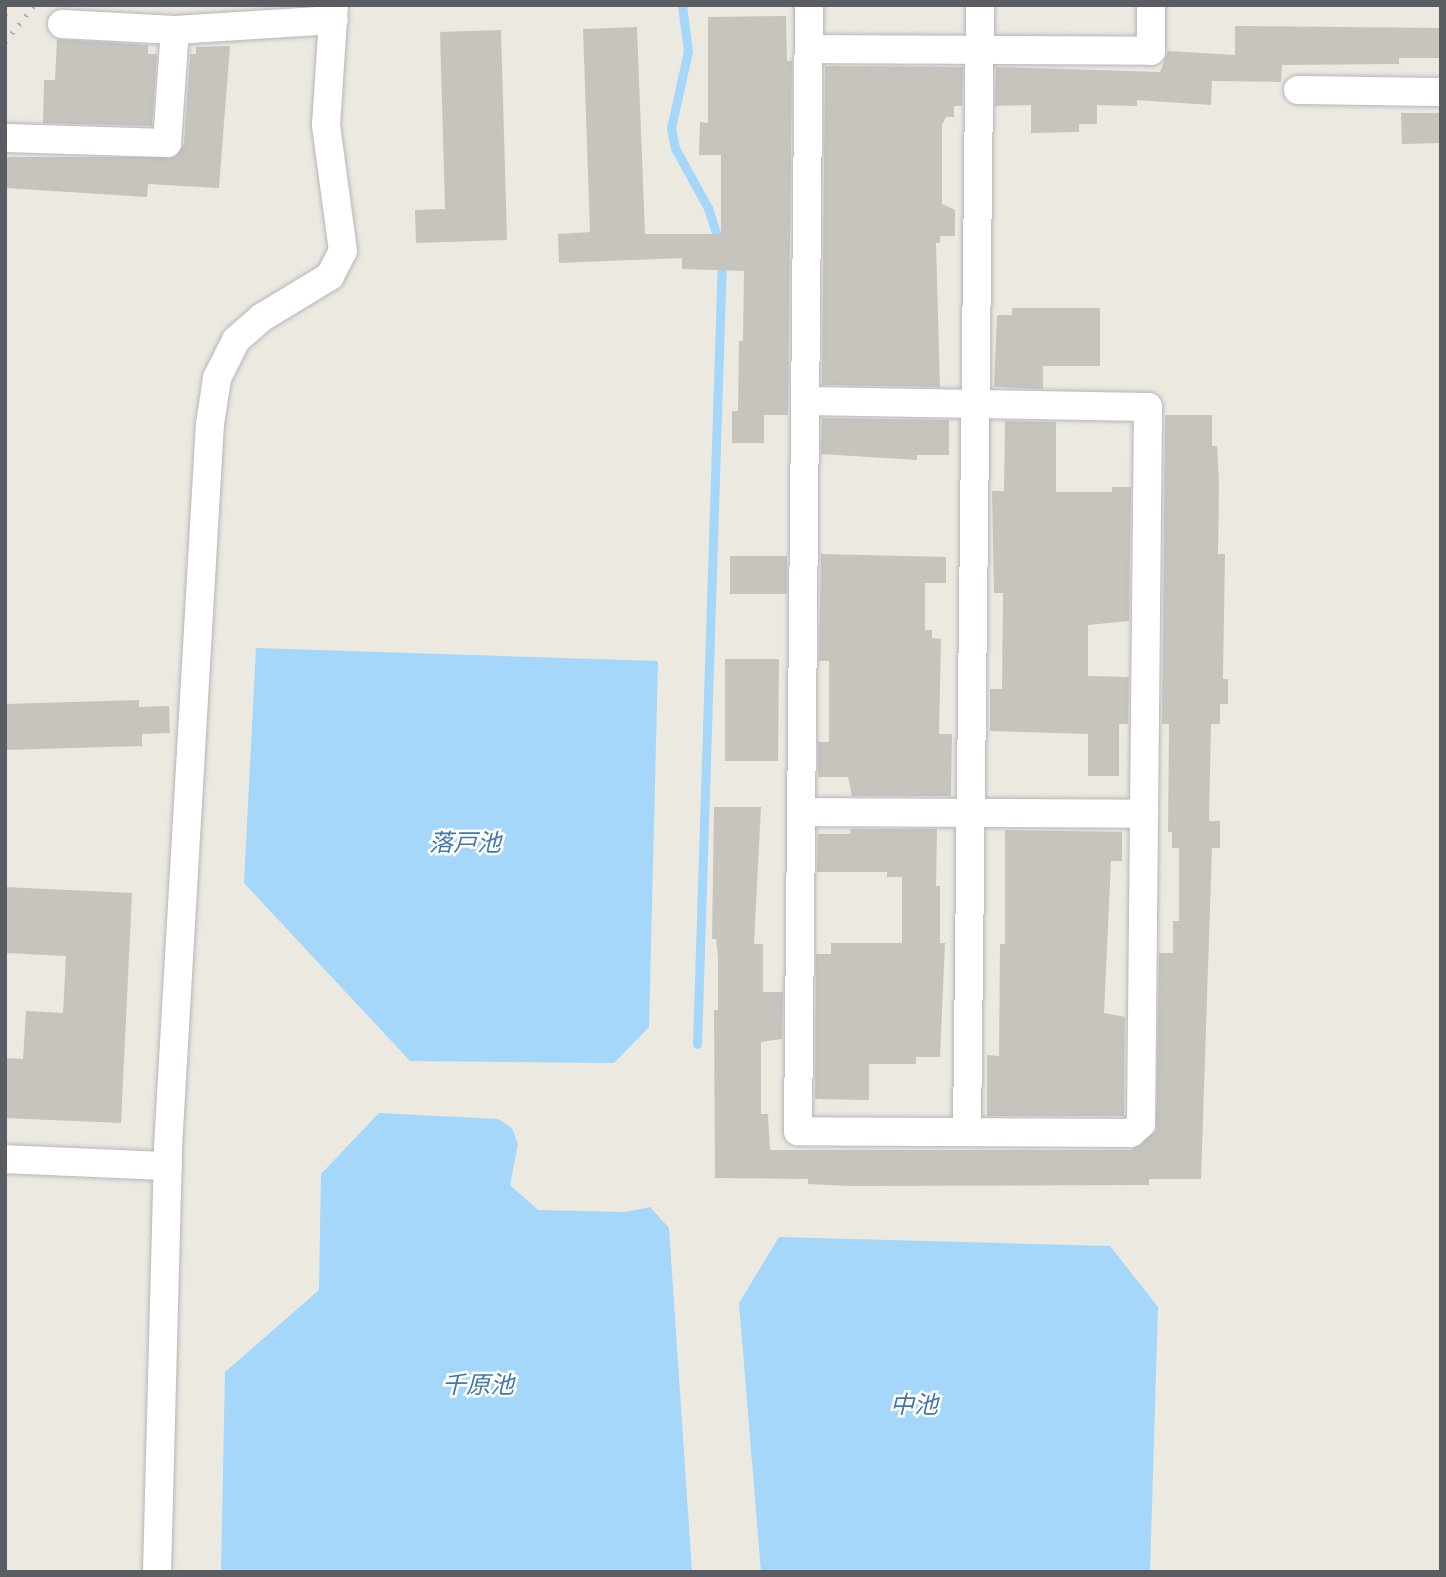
<!DOCTYPE html>
<meta charset="utf-8">
<style>
body{margin:0}
#map{position:relative;width:1446px;height:1577px;overflow:hidden;background:#ece9e1;font-family:"DejaVu Sans","Noto Sans JP",sans-serif}
div>[style]{position:absolute}
[style*='--x']{left:calc(var(--x)*1px);top:calc(var(--y)*1px);width:calc(var(--w)*1px);rotate:calc(var(--a)*1deg)}
.water>*{inset:0;background:#a4d7f9}
.stream>*{height:9px;margin:-4.5px;padding:0 4.5px;transform-origin:4.5px;border-radius:4.5px;background:#a4d7f9}
.building>*{inset:0;background:#c7c4be}
.roads{filter:drop-shadow(0 0 2px #b4b7bb) drop-shadow(0 0 2px #b4b7bb)}
.street>*{height:28px;margin:-14px;padding:0 14px;transform-origin:14px;border-radius:14px;background:#fff}
.rail>*{height:5px;margin-top:-2.5px;transform-origin:0;background:repeating-linear-gradient(90deg,#b0b1b1 0 2px,transparent 0 11px)}
span{translate:-50% -50%;white-space:nowrap;text-align:center;line-height:1.15;-webkit-text-stroke:5px #fff;paint-order:stroke}
.water-label{font-size:24px;color:#4378a9;font-style:italic}
.frame{position:absolute;inset:0;border:7px solid #5a5d61;pointer-events:none}
</style>
<div id="map">
<div class="water">
<div style="clip-path:polygon(256px 648px,658px 661px,649px 1027px,614px 1063px,410px 1061px,244px 883px)"></div>
<div style="clip-path:polygon(379px 1113px,498px 1119px,512px 1128px,518px 1144px,510px 1185px,538px 1210px,625px 1212px,650px 1207px,669px 1228px,692px 1572px,221px 1572px,225px 1372px,319px 1290px,321px 1174px)"></div>
<div style="clip-path:polygon(779px 1237px,1110px 1246px,1158px 1307px,1150px 1572px,761px 1572px,739px 1303px)"></div>
</div>
<div class="stream">
<div style="--x:682;--y:5;--w:46;--a:82.6"></div>
<div style="--x:688;--y:51;--w:79;--a:102.4"></div>
<div style="--x:671;--y:128;--w:20;--a:79"></div>
<div style="--x:675;--y:148;--w:68;--a:61.2"></div>
<div style="--x:708;--y:208;--w:39;--a:72"></div>
<div style="--x:697;--y:1044;--w:785;--a:-88.18"></div>
</div>
<div class="building">
<div style="clip-path:polygon(786px 16px,787px 61px,792px 61px,788px 415px,764px 415px,764px 443px,732px 443px,732px 411px,738px 411px,739px 341px,743px 341px,744px 271px,682px 269px,682px 258px,559px 263px,558px 234px,590px 232px,583px 29px,637px 27px,645px 234px,721px 234px,721px 155px,699px 155px,700px 122px,708px 123px,708px 17px)"></div>
<div style="clip-path:polygon(1235px 26px,1441px 28px,1441px 58px,1399px 58px,1399px 64px,1282px 65px,1281px 82px,1212px 81px,1211px 105px,1137px 100px,1137px 106px,1097px 105px,1097px 124px,1079px 124px,1079px 132px,1031px 133px,1031px 105px,995px 106px,996px 67px,1160px 72px,1168px 51px,1235px 55px)"></div>
<div style="clip-path:polygon(501px 30px,507px 240px,416px 243px,415px 210px,445px 209px,440px 32px)"></div>
<div style="clip-path:polygon(57px 39px,148px 45px,148px 54px,157px 54px,152px 126px,43px 123px,44px 80px,55px 80px)"></div>
<div style="clip-path:polygon(230px 46px,219px 188px,148px 184px,147px 197px,5px 188px,5px 157px,175px 157px,184px 144px,190px 54px,196px 54px,196px 47px)"></div>
<div style="clip-path:polygon(825px 66px,963px 67px,962px 106px,954px 106px,954px 117px,946px 117px,942px 125px,942px 204px,955px 210px,955px 236px,940px 236px,940px 243px,936px 243px,940px 387px,822px 385px)"></div>
<div style="clip-path:polygon(1401px 113px,1441px 113px,1441px 143px,1402px 144px)"></div>
<div style="clip-path:polygon(1012px 308px,1100px 308px,1100px 366px,1043px 366px,1043px 389px,994px 387px,997px 315px,1012px 315px)"></div>
<div style="clip-path:polygon(1165px 415px,1212px 415px,1212px 446px,1217px 446px,1219px 485px,1218px 554px,1225px 554px,1223px 679px,1228px 679px,1228px 704px,1220px 704px,1220px 724px,1211px 724px,1209px 821px,1220px 821px,1220px 848px,1212px 848px,1201px 1179px,1149px 1179px,1149px 1185px,851px 1186px,808px 1184px,808px 1179px,715px 1178px,714px 1010px,718px 1010px,718px 957px,716px 939px,712px 939px,714px 807px,761px 807px,754px 944px,763px 944px,763px 992px,783px 992px,782px 1039px,761px 1042px,761px 1114px,768px 1114px,770px 1150px,1131px 1150px,1156px 1131px,1159px 953px,1173px 953px,1173px 921px,1179px 921px,1179px 848px,1172px 848px,1172px 832px,1168px 832px,1169px 724px,1162px 724px)"></div>
<div style="clip-path:polygon(822px 418px,949px 420px,949px 455px,917px 455px,917px 460px,821px 454px)"></div>
<div style="clip-path:polygon(1005px 421px,1056px 422px,1056px 492px,1112px 492px,1112px 487px,1131px 487px,1129px 621px,1088px 625px,1088px 676px,1129px 677px,1128px 724px,1119px 724px,1119px 776px,1088px 776px,1088px 734px,990px 731px,990px 689px,1002px 689px,1003px 593px,994px 593px,992px 491px,1004px 491px)"></div>
<div style="clip-path:polygon(821px 554px,946px 557px,946px 583px,925px 583px,925px 630px,932px 630px,932px 638px,941px 639px,939px 734px,952px 734px,951px 796px,852px 796px,848px 777px,818px 777px,818px 742px,829px 742px,829px 661px,819px 661px)"></div>
<div style="clip-path:polygon(730px 556px,787px 556px,787px 594px,730px 594px)"></div>
<div style="clip-path:polygon(725px 659px,779px 659px,778px 761px,725px 761px)"></div>
<div style="clip-path:polygon(139px 700px,139px 707px,169px 706px,170px 733px,142px 734px,142px 746px,5px 750px,5px 704px)"></div>
<div style="clip-path:polygon(851px 829px,937px 829px,936px 886px,940px 886px,940px 943px,945px 943px,940px 1057px,916px 1057px,916px 1064px,869px 1064px,869px 1100px,815px 1099px,816px 954px,831px 954px,831px 943px,902px 943px,902px 877px,887px 877px,887px 872px,817px 872px,818px 834px,850px 834px)"></div>
<div style="clip-path:polygon(1005px 830px,1122px 832px,1122px 861px,1111px 861px,1104px 1013px,1125px 1017px,1124px 1116px,987px 1116px,987px 1055px,999px 1056px,1000px 944px,1005px 944px)"></div>
<div style="clip-path:polygon(5px 887px,132px 893px,121px 1123px,5px 1118px,5px 1058px,23px 1059px,26px 1011px,63px 1013px,66px 956px,5px 953px)"></div>
</div>
<div class="roads">
<div class="street">
<div style="--x:62;--y:24;--w:113;--a:3"></div>
<div style="--x:175;--y:30;--w:159;--a:-3.6"></div>
<div style="--x:810;--y:49;--w:341;--a:0.3"></div>
<div style="--x:1151;--y:51;--w:46;--a:-90"></div>
<div style="--x:1298;--y:90;--w:143;--a:0.8"></div>
<div style="--x:5;--y:138;--w:162;--a:1.8"></div>
<div style="--x:167;--y:143;--w:113;--a:-86"></div>
<div style="--x:807;--y:401;--w:341;--a:1"></div>
<div style="--x:1148;--y:407;--w:717;--a:90.56"></div>
<div style="--x:1141;--y:1124;--w:13;--a:138"></div>
<div style="--x:1131;--y:1133;--w:333;--a:-179.7"></div>
<div style="--x:798;--y:1131;--w:1126;--a:-89.44"></div>
<div style="--x:803;--y:812;--w:339;--a:0.3"></div>
<div style="--x:967;--y:1132;--w:1127;--a:-89.34"></div>
<div style="--x:5;--y:1159;--w:163;--a:2.5"></div>
<div style="--x:157;--y:1572;--w:425;--a:-88.5"></div>
<div style="--x:168;--y:1147;--w:724;--a:-86.68"></div>
<div style="--x:210;--y:424;--w:47;--a:-81.3"></div>
<div style="--x:217;--y:378;--w:42;--a:-63.4"></div>
<div style="--x:236;--y:340;--w:33;--a:-41"></div>
<div style="--x:261;--y:318;--w:81;--a:-31.3"></div>
<div style="--x:330;--y:276;--w:28;--a:-63"></div>
<div style="--x:343;--y:251;--w:127;--a:-97.7"></div>
<div style="--x:326;--y:125;--w:120;--a:-86.2"></div>
</div>
</div>
<div class="rail">
<div style="--x:5;--y:14;--w:11;--a:-52"></div>
<div style="--x:5;--y:42;--w:47;--a:-51.9"></div>
</div>
<div class="water-label">
<span style="left:465px;top:844px">落戸池</span>
<span style="left:478px;top:1386px">千原池</span>
<span style="left:914px;top:1406px">中池</span>
</div>
<div class="frame"></div>
</div>
